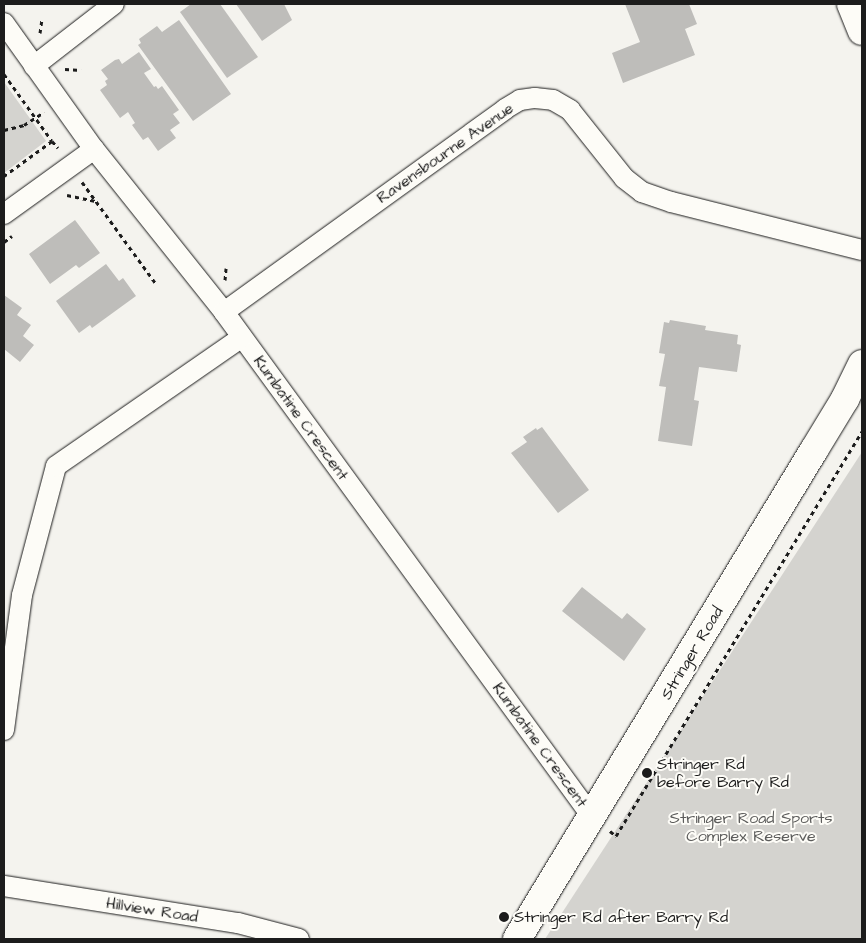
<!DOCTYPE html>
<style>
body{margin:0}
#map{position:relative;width:866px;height:943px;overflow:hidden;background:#f4f3ee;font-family:"Architects Daughter",sans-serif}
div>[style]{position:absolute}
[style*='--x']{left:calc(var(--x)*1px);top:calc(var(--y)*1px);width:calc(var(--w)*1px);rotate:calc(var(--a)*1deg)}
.green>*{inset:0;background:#d4d3cf}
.building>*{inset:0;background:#bebdba}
.path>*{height:3px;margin-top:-1.5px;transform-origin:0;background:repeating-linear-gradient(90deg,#1c1c1c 0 4px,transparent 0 8px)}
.roads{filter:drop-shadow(0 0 1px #1c1c1c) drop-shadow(0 0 1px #1c1c1c)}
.street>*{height:20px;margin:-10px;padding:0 10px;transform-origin:10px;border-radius:10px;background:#fdfcf7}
.secondary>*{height:28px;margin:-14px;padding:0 14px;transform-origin:14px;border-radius:14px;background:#fdfcf7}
.dots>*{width:14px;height:14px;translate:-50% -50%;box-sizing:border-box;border:2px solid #fdfcf7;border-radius:50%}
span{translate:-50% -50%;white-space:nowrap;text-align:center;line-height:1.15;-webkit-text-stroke:4px #fdfcf7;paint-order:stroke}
.street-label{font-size:16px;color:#1c1c1c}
.poi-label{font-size:16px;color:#1c1c1c}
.left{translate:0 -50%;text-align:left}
.park-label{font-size:16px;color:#5c5c5b}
.frame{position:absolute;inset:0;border:5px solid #1c1c1c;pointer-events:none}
</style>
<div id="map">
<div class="green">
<div style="clip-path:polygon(4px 82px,46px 141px,4px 173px)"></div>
<div style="clip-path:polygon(862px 452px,862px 939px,545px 939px)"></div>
</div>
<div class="building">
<div style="clip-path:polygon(191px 4px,220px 4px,258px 57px,227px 78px,180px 12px)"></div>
<div style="clip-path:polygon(236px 4px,284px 4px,292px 20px,262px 41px)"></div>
<div style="clip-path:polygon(625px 4px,689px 4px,697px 24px,685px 29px,695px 55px,623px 83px,612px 53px,640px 42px)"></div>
<div style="clip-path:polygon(179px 20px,231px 94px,193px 121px,138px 45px,141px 43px,139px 39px,157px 26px,162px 32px)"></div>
<div style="clip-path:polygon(139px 52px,151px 69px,144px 73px,154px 87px,156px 86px,158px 89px,162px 86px,179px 110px,173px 114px,180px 123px,170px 130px,176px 138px,158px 151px,148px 137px,143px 140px,132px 125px,135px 123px,128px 112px,120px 118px,100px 90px,107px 85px,105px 81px,108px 79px,101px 70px,115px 60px,119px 59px,122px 64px)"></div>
<div style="clip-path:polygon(75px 220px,100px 253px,79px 268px,76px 265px,50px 284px,29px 254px)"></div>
<div style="clip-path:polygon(106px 264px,119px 281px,123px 278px,136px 296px,92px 328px,90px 325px,79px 333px,56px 301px)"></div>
<div style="clip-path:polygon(4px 295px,22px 308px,17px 315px,31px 325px,23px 336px,34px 345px,20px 362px,4px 349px)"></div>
<div style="clip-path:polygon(670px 320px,706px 326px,705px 330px,738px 335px,737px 344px,741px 345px,737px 372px,699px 367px,694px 400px,699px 401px,692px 446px,658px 441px,666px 387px,659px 386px,665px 354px,659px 353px,664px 322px,669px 323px)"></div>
<div style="clip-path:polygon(542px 427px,589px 490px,558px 513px,511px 453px,527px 442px,523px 437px,536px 428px,537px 430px)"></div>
<div style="clip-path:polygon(582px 587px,622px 619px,627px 613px,646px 629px,624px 661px,562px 611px)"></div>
</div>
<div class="path">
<div style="--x:40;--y:33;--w:15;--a:-82"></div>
<div style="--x:65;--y:69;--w:16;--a:4"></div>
<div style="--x:4;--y:74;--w:82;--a:54.4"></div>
<div style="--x:52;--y:141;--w:59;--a:143.9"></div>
<div style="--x:4;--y:130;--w:21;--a:-14"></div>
<div style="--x:24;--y:125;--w:24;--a:-33"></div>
<div style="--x:52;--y:141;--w:9;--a:49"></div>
<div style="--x:82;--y:182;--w:126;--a:54"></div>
<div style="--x:67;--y:195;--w:29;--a:12"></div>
<div style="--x:4;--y:242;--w:10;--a:-37"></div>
<div style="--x:225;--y:280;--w:12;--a:-85"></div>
<div style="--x:610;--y:831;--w:8;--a:40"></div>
<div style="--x:616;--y:836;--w:474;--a:-58.7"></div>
</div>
<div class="roads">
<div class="street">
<div style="--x:4;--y:23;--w:155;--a:54.5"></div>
<div style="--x:94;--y:149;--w:208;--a:51.4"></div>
<div style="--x:224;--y:312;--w:626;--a:53.9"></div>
<div style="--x:34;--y:66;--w:101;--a:-37.8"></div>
<div style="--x:4;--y:214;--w:111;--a:-35.8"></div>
<div style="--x:224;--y:312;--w:347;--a:-35.8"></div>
<div style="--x:505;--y:109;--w:17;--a:-31"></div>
<div style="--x:520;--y:100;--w:15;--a:-8"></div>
<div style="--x:535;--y:98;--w:18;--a:6"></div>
<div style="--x:553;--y:100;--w:20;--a:30"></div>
<div style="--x:570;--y:110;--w:87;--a:51.5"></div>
<div style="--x:624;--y:178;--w:23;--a:38"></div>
<div style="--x:642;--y:192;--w:31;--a:19"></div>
<div style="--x:671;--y:202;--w:197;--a:14.1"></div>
<div style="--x:4;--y:730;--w:136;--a:-82.4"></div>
<div style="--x:22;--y:595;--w:133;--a:-75.2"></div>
<div style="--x:56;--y:466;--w:226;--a:-34.7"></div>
<div style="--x:4;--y:886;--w:237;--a:9"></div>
<div style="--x:238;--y:923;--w:63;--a:14.7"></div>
</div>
<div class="secondary">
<div style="--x:851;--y:4;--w:29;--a:68"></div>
<div style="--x:517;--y:939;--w:572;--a:-58.73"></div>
<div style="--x:814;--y:450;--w:60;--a:-58.7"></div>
<div style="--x:845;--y:399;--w:39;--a:-64"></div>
</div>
</div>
<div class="dots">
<div style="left:647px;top:773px;background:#1c1c1c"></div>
<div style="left:504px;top:917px;background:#1c1c1c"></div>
</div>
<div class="street-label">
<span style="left:445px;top:153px;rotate:-35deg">Ravensbourne Avenue</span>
<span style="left:301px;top:418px;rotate:54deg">Kumbatine Crescent</span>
<span style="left:692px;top:653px;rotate:-59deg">Stringer Road</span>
<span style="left:540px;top:745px;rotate:54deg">Kumbatine Crescent</span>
<span style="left:152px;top:910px;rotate:9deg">Hillview Road</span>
</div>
<div class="poi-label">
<span class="left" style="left:657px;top:773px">Stringer Rd<br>before Barry Rd</span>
<span class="left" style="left:514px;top:917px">Stringer Rd after Barry Rd</span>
</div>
<div class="park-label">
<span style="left:751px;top:827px">Stringer Road Sports<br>Complex Reserve</span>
</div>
<div class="frame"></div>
</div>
